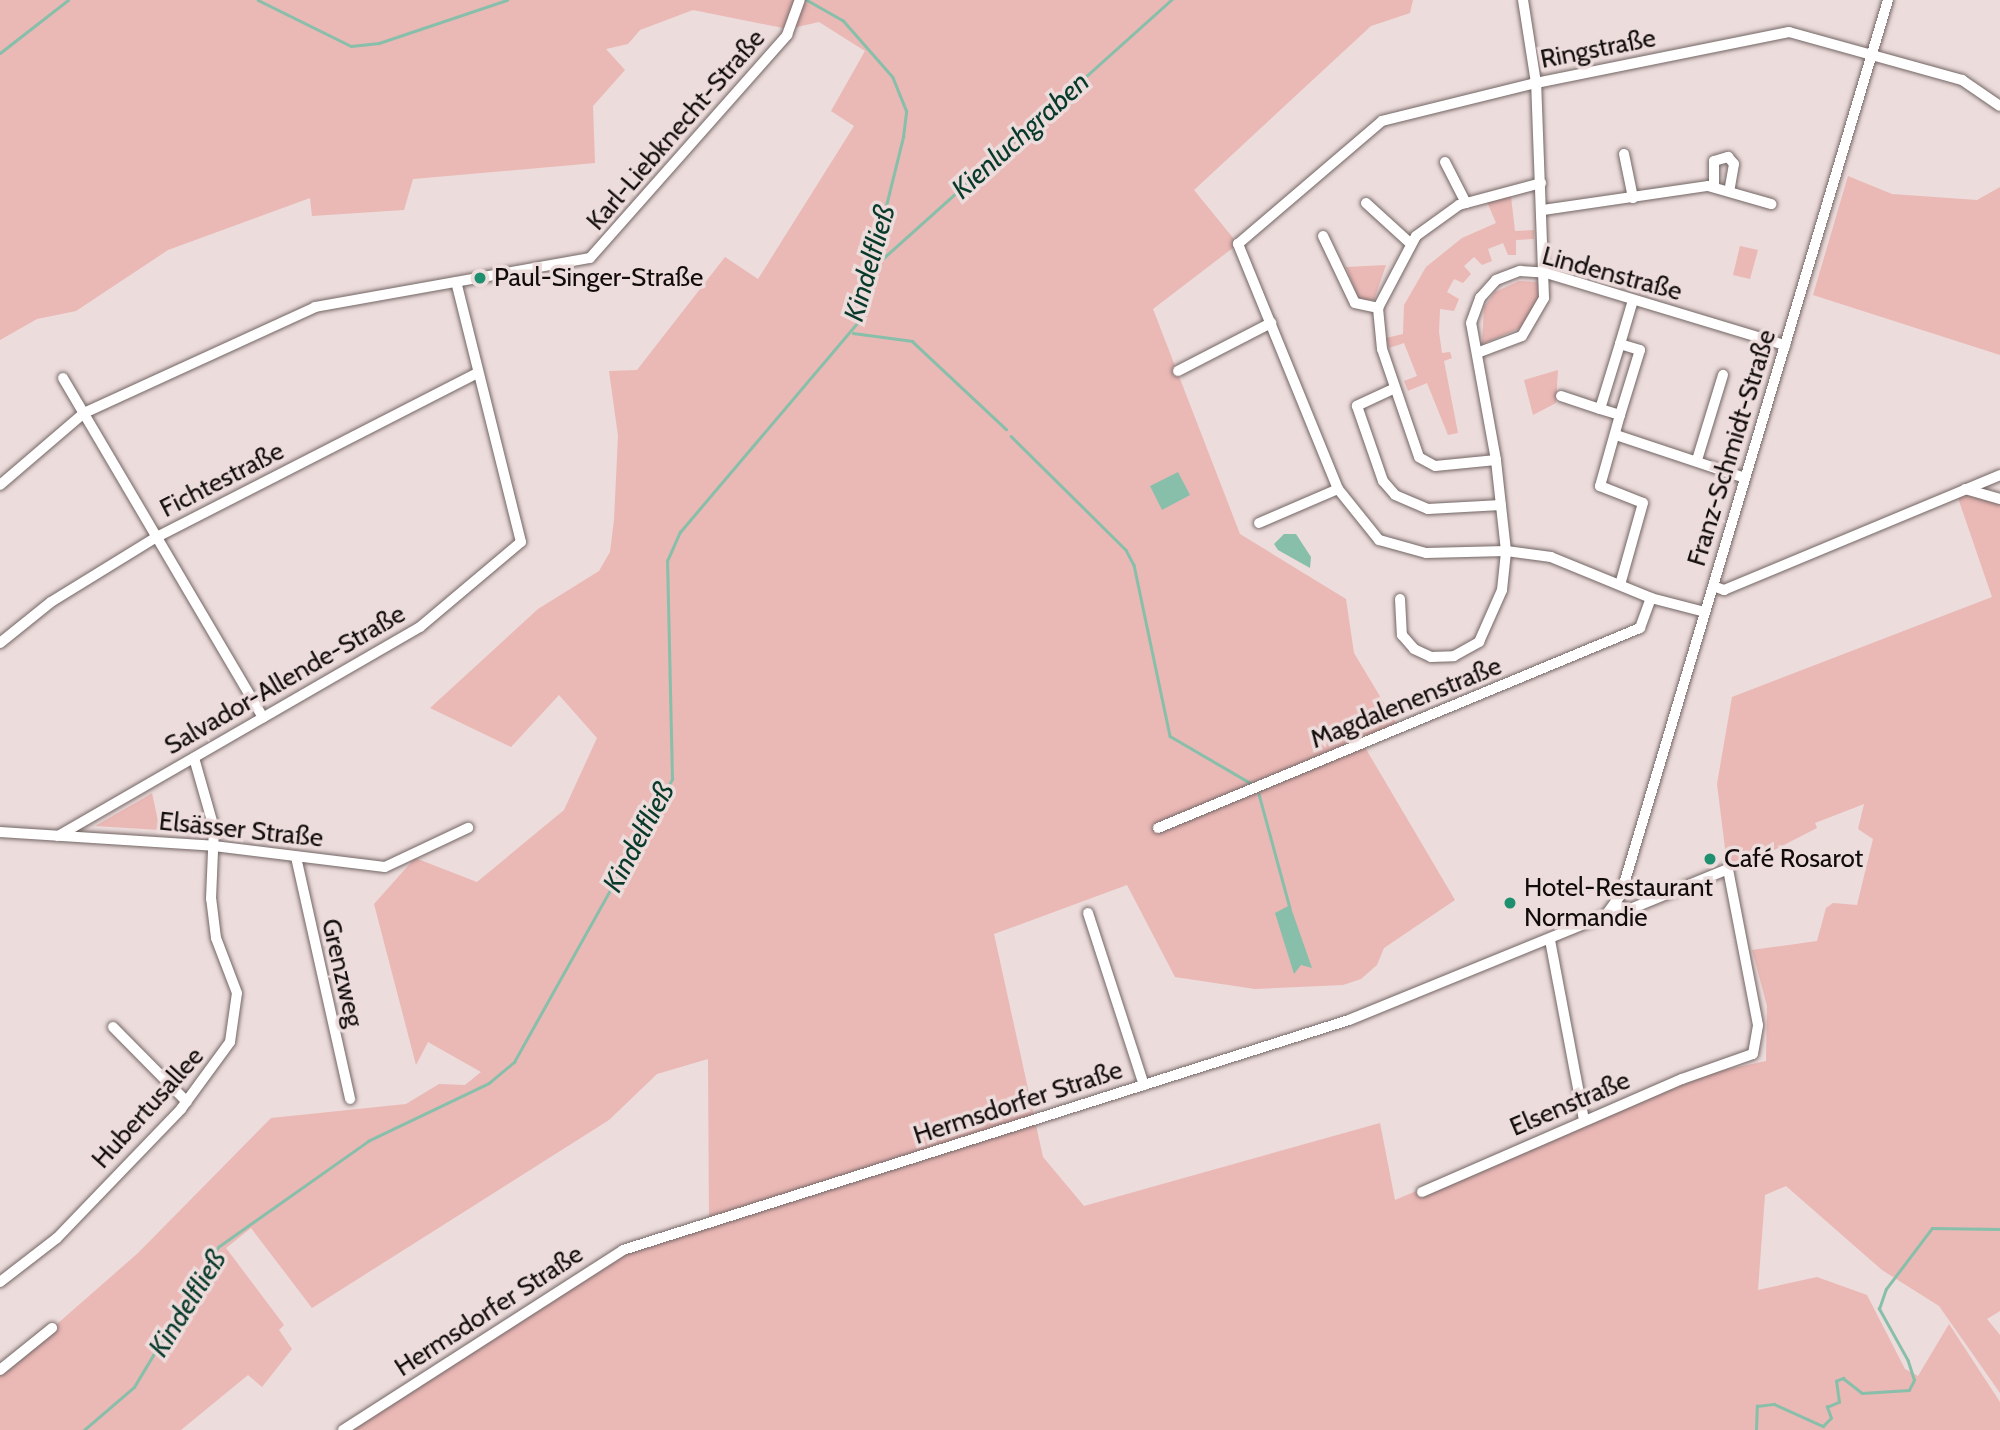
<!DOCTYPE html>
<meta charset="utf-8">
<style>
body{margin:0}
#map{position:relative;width:2000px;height:1430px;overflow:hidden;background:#ecdcdb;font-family:Cabin,sans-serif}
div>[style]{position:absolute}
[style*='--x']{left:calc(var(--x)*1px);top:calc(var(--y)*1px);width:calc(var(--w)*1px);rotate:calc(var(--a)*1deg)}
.green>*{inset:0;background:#eab8b5}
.water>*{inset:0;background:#88bfaa}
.stream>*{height:2.5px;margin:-1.25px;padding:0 1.25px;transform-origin:1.25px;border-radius:1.25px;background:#88bfaa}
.roads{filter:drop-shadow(0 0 2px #736665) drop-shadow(0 0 2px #736665)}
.minor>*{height:10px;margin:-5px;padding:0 5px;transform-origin:5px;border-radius:5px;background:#fff}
.dots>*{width:19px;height:19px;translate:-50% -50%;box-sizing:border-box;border:4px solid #ecdcdb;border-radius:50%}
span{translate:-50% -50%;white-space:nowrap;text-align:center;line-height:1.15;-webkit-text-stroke:7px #ecdcdb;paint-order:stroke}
.street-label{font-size:26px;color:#110c0b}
.poi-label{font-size:26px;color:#110c0b}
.left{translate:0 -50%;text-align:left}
.water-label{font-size:28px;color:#083a2c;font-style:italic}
</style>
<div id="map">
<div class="green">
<div style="clip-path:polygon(0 0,1413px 0,1410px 13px,1371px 26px,1194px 190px,1238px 244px,1153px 309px,1240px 534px,1346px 599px,1354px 653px,1399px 728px,1363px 744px,1455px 900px,1384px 948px,1377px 965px,1361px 979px,1343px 985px,1255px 989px,1175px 977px,1127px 885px,994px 934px,1043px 1157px,1084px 1206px,1380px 1123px,1395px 1200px,1682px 1079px,1766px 1061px,1767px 1006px,1752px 950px,1817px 941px,1826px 908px,1833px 903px,1857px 905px,1873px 839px,1858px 829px,1864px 804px,1815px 823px,1817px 828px,1733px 871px,1727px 864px,1717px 784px,1732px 697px,1992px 597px,1957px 495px,1964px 492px,2000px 503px,2000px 1311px,1987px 1319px,2000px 1335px,2000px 1393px,1939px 1306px,1882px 1270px,1786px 1186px,1765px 1195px,1758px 1290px,1817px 1277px,1867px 1295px,1905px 1369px,1918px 1376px,1949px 1324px,2000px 1402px,2000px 1430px,343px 1430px,623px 1250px,709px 1220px,708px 1059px,657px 1074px,609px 1120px,312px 1308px,251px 1228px,226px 1248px,284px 1325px,279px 1330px,292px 1349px,262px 1387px,248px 1375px,181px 1430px,0 1430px,0 1374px,138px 1253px,271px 1118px,406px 1104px,439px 1084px,465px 1085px,481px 1072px,428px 1042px,416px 1065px,374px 904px,415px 858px,477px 882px,564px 810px,597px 738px,559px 695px,511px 747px,430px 708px,538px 609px,599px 571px,610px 552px,614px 520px,618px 436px,609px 371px,637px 370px,725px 257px,758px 279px,854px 126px,831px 111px,865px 51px,819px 22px,788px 29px,693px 10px,640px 30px,628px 44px,606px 49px,625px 70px,593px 106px,595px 163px,413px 179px,404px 210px,312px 216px,310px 198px,168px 250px,76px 311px,37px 319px,0 340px)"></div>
<div style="clip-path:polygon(1848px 176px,1892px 194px,1977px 200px,2000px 187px,2000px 355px,1813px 295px)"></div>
<div style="clip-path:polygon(1510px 188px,1515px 231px,1534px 230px,1534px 239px,1516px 240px,1516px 255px,1508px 255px,1503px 243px,1488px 249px,1492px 261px,1482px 265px,1474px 257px,1464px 266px,1471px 274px,1463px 283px,1454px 279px,1447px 292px,1459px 299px,1454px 311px,1440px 309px,1439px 332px,1442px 353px,1450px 352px,1452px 358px,1444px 361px,1458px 433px,1448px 435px,1427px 383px,1408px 391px,1404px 381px,1417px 376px,1404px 343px,1389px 348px,1386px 338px,1403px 334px,1404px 305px,1426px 267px,1462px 238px,1496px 223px,1485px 197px)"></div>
<div style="clip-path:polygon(1740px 246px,1758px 250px,1750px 279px,1733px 275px)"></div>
<div style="clip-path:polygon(1386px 265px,1374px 300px,1359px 300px,1346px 267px)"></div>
<div style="clip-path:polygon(1519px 281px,1540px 282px,1539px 299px,1523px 327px,1482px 344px,1484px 307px,1495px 292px)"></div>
<div style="clip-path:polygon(1558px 370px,1556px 403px,1533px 415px,1524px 380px)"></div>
<div style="clip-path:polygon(152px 793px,160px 830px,95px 826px,144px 798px)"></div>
</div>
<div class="water">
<div style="clip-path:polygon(1178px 472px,1190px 495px,1162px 510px,1150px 486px)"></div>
<div style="clip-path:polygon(1284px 534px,1296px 534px,1311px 557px,1310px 568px,1278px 550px,1274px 544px)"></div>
<div style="clip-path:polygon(1290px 905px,1312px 968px,1301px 965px,1294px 974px,1275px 913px)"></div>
</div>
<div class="stream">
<div style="--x:258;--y:0;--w:104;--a:26.3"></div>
<div style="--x:351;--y:46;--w:28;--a:-6"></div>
<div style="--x:379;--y:43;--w:135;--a:-18.6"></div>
<div style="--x:0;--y:53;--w:86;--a:-37.9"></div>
<div style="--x:869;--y:271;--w:406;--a:-41.9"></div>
<div style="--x:853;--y:333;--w:60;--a:7.7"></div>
<div style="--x:912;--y:341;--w:129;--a:43.1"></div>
<div style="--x:1011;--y:436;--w:162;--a:44.7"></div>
<div style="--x:1126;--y:550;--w:17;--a:62"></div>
<div style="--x:1134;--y:565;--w:175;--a:78.1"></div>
<div style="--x:1170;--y:736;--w:97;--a:30.3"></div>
<div style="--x:1259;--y:794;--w:118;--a:74.8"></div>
<div style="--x:84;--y:1430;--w:66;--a:-40.7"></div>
<div style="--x:134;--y:1387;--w:163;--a:-59"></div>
<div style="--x:218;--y:1247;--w:184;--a:-35.2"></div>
<div style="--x:368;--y:1141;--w:134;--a:-25.6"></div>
<div style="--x:489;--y:1083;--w:33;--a:-40"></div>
<div style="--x:514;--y:1062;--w:324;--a:-60.8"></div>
<div style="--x:672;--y:779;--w:218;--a:-91.3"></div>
<div style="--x:667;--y:561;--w:32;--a:-66"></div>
<div style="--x:680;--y:532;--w:274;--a:-49.7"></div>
<div style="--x:857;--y:323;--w:192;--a:-76.1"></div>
<div style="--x:903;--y:137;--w:26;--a:-83"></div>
<div style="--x:906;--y:111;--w:35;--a:-112"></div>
<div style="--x:893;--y:78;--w:76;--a:-131.3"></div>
<div style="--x:843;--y:21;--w:43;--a:-150.4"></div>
<div style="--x:1756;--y:1430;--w:24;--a:-88"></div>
<div style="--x:1757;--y:1406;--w:17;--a:-7"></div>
<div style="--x:1774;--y:1404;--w:54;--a:24.2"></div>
<div style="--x:1823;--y:1426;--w:11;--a:-45"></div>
<div style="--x:1831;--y:1418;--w:12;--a:-110"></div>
<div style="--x:1827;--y:1407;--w:13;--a:-23"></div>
<div style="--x:1839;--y:1402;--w:21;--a:-98"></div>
<div style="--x:1836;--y:1381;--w:8;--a:-23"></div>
<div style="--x:1843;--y:1378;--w:24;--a:38"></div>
<div style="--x:1862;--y:1393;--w:47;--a:-3.7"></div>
<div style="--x:1909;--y:1390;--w:11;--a:-63"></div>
<div style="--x:1914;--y:1380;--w:20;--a:-108"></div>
<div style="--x:1908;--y:1361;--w:60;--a:-119.1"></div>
<div style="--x:1879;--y:1309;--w:21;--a:-71"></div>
<div style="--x:1886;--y:1289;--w:76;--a:-53"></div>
<div style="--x:1932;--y:1228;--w:68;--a:0.8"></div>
</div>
<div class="roads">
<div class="minor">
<div style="--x:1624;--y:154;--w:45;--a:78.4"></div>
<div style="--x:1445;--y:162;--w:46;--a:62.9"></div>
<div style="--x:1714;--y:187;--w:26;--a:-90"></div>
<div style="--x:1714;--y:161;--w:15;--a:-16"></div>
<div style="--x:1728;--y:157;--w:9;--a:49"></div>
<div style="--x:1734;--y:164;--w:27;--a:100"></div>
<div style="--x:1366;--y:203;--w:59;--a:42.3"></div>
<div style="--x:1543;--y:210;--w:167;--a:-8.3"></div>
<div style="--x:1708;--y:186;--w:66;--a:15.9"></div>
<div style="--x:1323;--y:236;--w:74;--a:64.5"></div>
<div style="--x:1355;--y:303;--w:24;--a:12"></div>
<div style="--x:1620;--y:344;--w:21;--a:17"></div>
<div style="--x:1640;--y:350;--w:68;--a:107.1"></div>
<div style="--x:1620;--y:415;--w:21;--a:-163"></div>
<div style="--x:1600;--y:409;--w:68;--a:-72.9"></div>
<div style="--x:1620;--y:344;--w:46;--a:-73.5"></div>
<div style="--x:1477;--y:353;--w:48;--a:-20.7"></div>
<div style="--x:1522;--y:336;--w:44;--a:-59.9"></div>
<div style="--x:1544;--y:298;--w:215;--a:-92.1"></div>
<div style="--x:1536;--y:83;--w:84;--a:-98.9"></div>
<div style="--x:1178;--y:371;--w:105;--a:-27.3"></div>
<div style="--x:63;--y:378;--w:394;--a:59.5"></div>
<div style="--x:1393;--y:389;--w:40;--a:155"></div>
<div style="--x:1357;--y:406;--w:79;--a:70.9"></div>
<div style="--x:1383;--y:481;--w:18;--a:49"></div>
<div style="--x:1395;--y:495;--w:36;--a:23"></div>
<div style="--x:1428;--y:509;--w:73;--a:-3.1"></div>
<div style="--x:1561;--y:396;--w:41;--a:18.4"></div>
<div style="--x:1620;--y:415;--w:74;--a:105.7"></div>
<div style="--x:1600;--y:486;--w:46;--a:21.6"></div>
<div style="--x:1643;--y:503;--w:85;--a:105.7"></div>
<div style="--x:1616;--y:435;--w:136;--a:18.4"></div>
<div style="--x:1496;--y:460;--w:61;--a:174.4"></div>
<div style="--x:1435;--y:466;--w:18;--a:-151"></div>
<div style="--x:1419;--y:457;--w:114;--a:-108.9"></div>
<div style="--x:1382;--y:349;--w:41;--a:-95.6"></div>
<div style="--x:1378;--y:308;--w:81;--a:-62.2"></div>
<div style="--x:1416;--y:236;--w:53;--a:-35.8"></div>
<div style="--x:1459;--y:205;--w:85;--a:-15"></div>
<div style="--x:1697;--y:460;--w:89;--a:-73"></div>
<div style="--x:0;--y:485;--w:111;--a:-40.6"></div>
<div style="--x:84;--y:413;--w:254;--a:-24.6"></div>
<div style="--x:315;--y:307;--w:279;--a:-10.1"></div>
<div style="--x:590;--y:258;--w:298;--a:-48.5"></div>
<div style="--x:787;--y:35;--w:37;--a:-70"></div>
<div style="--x:1965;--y:489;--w:36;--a:16"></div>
<div style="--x:1259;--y:523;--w:86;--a:-23.3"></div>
<div style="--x:1713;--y:586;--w:12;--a:20"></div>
<div style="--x:1724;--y:590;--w:299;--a:-22.6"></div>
<div style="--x:1400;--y:599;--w:36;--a:87"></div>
<div style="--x:1402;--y:635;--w:18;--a:49"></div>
<div style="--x:1414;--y:649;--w:19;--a:25"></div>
<div style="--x:1431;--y:657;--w:23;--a:-2"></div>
<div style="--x:1454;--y:656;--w:29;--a:-29"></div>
<div style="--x:1479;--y:642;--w:57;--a:-66.1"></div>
<div style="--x:1502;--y:590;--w:39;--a:-84"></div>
<div style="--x:1506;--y:551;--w:92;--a:-96.3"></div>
<div style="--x:1496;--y:460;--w:139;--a:-100.3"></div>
<div style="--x:1471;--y:323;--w:27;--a:-70"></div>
<div style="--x:1480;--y:298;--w:24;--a:-48"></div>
<div style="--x:1496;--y:280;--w:26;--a:-21"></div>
<div style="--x:1520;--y:271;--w:26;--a:4"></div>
<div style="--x:1546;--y:273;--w:250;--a:16.8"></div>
<div style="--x:1705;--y:612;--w:56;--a:-165.5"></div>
<div style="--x:1651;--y:598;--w:108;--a:-157.7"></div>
<div style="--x:1551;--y:557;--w:45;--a:-172.4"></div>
<div style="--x:1506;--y:551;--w:80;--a:178.6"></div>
<div style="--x:1426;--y:553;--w:49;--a:-164.5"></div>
<div style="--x:1379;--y:540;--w:65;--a:-128.8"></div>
<div style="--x:1338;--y:489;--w:265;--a:-112.2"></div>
<div style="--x:1238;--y:244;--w:189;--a:-40.5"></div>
<div style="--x:1382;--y:121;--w:159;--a:-13.9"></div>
<div style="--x:1536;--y:83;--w:258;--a:-11.4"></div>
<div style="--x:1789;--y:32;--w:180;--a:15.5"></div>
<div style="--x:1962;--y:80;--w:46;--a:34.4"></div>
<div style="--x:0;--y:643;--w:65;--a:-38.8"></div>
<div style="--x:51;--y:602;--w:122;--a:-31.6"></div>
<div style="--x:155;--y:538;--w:360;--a:-27.1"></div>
<div style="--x:1158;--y:828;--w:522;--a:-22.54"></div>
<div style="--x:1640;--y:628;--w:32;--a:-70"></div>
<div style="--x:0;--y:832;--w:214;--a:3.7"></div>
<div style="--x:214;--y:846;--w:172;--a:7"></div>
<div style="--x:385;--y:867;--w:92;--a:-25.2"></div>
<div style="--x:58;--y:836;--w:418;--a:-30"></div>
<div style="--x:420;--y:627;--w:132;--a:-40.1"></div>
<div style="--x:521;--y:542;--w:268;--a:-104"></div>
<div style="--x:296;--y:857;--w:248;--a:77.4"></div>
<div style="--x:1088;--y:913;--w:181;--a:72"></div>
<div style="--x:1550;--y:940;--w:183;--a:79.3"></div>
<div style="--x:113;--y:1027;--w:105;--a:45.4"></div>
<div style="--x:1422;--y:1192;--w:283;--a:-23.5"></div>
<div style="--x:1682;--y:1079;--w:75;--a:-19.4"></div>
<div style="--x:1753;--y:1054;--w:29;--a:-80"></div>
<div style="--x:1758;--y:1025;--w:159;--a:-100.9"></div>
<div style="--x:1728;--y:869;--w:106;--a:157.8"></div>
<div style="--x:1630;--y:909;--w:17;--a:-170"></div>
<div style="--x:0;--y:1282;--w:72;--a:-37.7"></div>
<div style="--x:57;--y:1238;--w:179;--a:-46.1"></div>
<div style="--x:181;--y:1109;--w:83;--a:-53.8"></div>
<div style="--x:230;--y:1042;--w:49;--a:-81.9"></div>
<div style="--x:237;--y:993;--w:59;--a:-110.9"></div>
<div style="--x:216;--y:938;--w:39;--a:-97"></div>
<div style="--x:211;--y:899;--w:71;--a:-87.6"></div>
<div style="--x:214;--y:828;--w:73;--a:-105.9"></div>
<div style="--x:0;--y:1370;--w:67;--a:-38.9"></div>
<div style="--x:343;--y:1430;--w:333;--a:-32.7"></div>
<div style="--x:623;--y:1250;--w:762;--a:-17.58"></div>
<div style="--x:1349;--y:1020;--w:278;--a:-22.2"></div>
<div style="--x:1606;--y:915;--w:26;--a:-54"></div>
<div style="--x:1621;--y:894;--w:933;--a:-73.37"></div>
</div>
</div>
<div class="dots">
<div style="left:480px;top:278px;background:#1e8f6f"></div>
<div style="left:1710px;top:859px;background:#1e8f6f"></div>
<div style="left:1510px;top:903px;background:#1e8f6f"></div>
</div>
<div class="street-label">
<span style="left:1598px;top:49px;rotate:-11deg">Ringstraße</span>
<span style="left:676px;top:130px;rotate:-49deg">Karl-Liebknecht-Straße</span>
<span style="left:1612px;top:274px;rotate:15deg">Lindenstraße</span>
<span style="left:1732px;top:448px;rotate:-73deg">Franz-Schmidt-Straße</span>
<span style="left:222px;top:480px;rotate:-27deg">Fichtestraße</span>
<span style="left:285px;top:680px;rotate:-30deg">Salvador-Allende-Straße</span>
<span style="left:1406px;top:703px;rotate:-22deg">Magdalenenstraße</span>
<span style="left:241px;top:830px;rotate:6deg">Elsässer Straße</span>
<span style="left:342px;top:973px;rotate:77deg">Grenzweg</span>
<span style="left:1018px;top:1103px;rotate:-18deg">Hermsdorfer Straße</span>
<span style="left:1570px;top:1104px;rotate:-23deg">Elsenstraße</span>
<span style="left:148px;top:1108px;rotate:-48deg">Hubertusallee</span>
<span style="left:489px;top:1311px;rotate:-33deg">Hermsdorfer Straße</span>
</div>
<div class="poi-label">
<span class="left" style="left:494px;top:278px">Paul-Singer-Straße</span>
<span class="left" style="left:1724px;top:859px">Café Rosarot</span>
<span class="left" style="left:1524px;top:903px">Hotel-Restaurant<br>Normandie</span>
</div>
<div class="water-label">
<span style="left:1020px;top:135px;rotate:-42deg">Kienluchgraben</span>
<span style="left:869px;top:263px;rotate:-74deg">Kindelfließ</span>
<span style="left:638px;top:837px;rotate:-62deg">Kindelfließ</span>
<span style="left:187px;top:1303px;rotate:-58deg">Kindelfließ</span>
</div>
</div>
